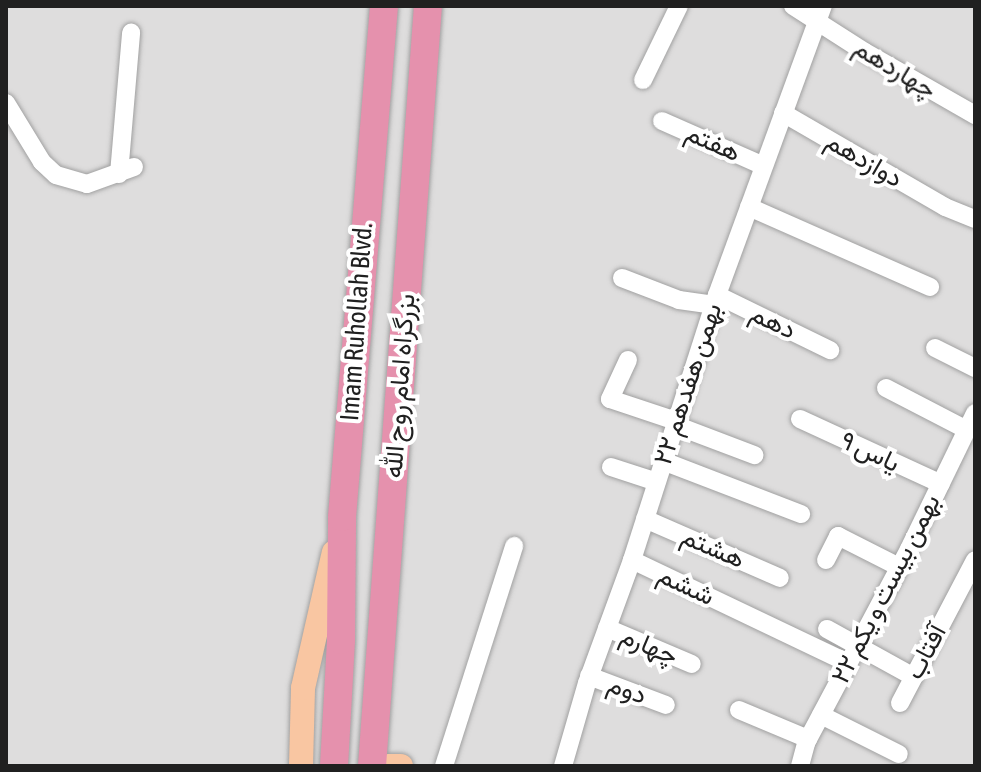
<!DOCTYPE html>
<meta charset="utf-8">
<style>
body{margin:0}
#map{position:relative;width:981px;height:772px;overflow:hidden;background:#f0ebe6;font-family:"Asap Condensed",Vazirmatn,sans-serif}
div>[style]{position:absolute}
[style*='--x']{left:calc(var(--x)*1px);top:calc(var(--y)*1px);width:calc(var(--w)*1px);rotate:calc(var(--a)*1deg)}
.residential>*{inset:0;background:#dedddd}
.roads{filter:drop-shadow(0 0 2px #a1a1a1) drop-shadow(0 0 2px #a1a1a1)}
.minor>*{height:18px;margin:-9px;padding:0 9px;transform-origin:9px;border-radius:9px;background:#fff}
.major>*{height:24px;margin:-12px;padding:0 12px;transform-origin:12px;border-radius:12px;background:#f9c6a2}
.highway>*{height:28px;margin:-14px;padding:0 14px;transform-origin:14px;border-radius:14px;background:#e591ad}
span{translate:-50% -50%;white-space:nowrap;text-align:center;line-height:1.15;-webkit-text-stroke:8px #fff;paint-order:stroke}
.street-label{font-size:26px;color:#202020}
.frame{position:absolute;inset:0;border:8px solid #202020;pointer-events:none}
</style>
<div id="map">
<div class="residential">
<div style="clip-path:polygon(6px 6px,975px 6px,975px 766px,6px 766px)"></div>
</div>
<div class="roads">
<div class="minor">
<div style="--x:793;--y:6;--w:85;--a:32.6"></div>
<div style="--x:865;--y:52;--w:127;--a:29.8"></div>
<div style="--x:643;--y:80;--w:82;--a:-64.1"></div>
<div style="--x:6;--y:103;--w:69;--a:58.6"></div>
<div style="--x:42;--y:162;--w:19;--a:43"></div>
<div style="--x:56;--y:175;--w:32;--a:16"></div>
<div style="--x:87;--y:184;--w:50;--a:-19.9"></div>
<div style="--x:783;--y:113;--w:187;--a:30.1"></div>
<div style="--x:945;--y:207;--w:32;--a:22"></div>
<div style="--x:662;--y:121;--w:111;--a:23.8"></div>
<div style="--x:119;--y:174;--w:142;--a:-85.1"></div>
<div style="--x:749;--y:207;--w:198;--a:23.8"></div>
<div style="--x:622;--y:278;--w:61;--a:21.1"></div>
<div style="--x:679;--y:300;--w:34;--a:8"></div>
<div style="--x:717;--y:295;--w:126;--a:26"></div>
<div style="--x:935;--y:348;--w:45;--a:26.6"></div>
<div style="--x:628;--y:360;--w:43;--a:114.8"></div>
<div style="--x:610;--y:399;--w:70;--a:18.4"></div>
<div style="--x:886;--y:388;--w:91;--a:27.4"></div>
<div style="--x:800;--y:419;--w:155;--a:24.7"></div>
<div style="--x:675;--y:425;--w:85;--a:20.8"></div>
<div style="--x:663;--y:461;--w:148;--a:21"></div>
<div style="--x:611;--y:467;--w:48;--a:18.1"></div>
<div style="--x:645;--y:519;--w:147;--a:23.6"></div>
<div style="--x:632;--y:560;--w:239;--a:25.5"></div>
<div style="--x:826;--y:560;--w:27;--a:-63"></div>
<div style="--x:838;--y:536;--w:68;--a:26.9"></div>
<div style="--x:607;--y:628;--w:92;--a:23"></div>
<div style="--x:827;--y:629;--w:99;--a:28.9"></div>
<div style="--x:589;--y:676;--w:82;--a:20.6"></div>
<div style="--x:900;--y:703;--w:161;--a:-62.3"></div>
<div style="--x:739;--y:710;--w:75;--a:22.8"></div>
<div style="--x:821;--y:715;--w:87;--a:26.6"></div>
<div style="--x:444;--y:766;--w:231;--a:-72.3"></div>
<div style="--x:563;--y:766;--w:86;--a:-73.9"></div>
<div style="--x:587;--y:683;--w:131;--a:-69.9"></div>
<div style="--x:632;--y:560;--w:278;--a:-72.2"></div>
<div style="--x:717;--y:295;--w:308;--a:-69.9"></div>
<div style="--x:800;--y:766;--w:24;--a:-75"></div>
<div style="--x:806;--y:743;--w:220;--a:-62"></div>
<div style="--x:909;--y:549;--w:151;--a:-64.1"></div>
</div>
<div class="major">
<div style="--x:301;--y:766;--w:78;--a:-88.5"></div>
<div style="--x:303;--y:688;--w:139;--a:-77.2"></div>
<div style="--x:388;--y:766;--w:13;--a:0"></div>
</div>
<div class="highway">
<div style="--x:334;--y:766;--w:126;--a:-86.8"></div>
<div style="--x:341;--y:640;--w:123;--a:-89.5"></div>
<div style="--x:342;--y:517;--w:513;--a:-85.3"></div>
<div style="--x:372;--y:766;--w:762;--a:-85.79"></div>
</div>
</div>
<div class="street-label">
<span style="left:895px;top:69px;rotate:31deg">چهاردهم</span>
<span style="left:713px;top:143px;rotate:24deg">هفتم</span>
<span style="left:864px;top:160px;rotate:30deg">دوازدهم</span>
<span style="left:357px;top:322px;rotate:-86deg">Imam Ruhollah Blvd.</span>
<span style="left:773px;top:322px;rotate:26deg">دهم</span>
<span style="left:688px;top:384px;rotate:-72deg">۲۲ بهمن هفدهم</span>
<span style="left:400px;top:386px;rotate:-86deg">بزرگراه امام روح الله</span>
<span style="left:870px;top:452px;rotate:25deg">یاس ۹</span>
<span style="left:713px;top:548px;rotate:23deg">هشتم</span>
<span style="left:686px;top:586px;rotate:25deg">ششم</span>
<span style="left:886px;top:589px;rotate:-63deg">۲۲ بهمن بیست و یکم</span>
<span style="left:649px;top:646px;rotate:23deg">چهارم</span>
<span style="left:926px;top:652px;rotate:-62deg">آفتاب</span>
<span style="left:627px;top:690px;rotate:20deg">دوم</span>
</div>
<div class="frame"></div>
</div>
